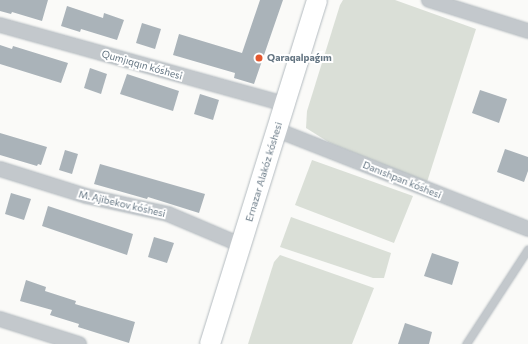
<!DOCTYPE html>
<meta charset="utf-8">
<style>
body{margin:0}
#map{position:relative;width:528px;height:344px;overflow:hidden;background:#fafaf8;font-family:Commissioner,sans-serif}
div>[style]{position:absolute}
[style*='--x']{left:calc(var(--x)*1px);top:calc(var(--y)*1px);width:calc(var(--w)*1px);rotate:calc(var(--a)*1deg)}
.green>*{inset:0;background:#dadfd7}
.building>*{inset:0;background:#aab3b9}
.roads{filter:drop-shadow(0 0 1px #b3babf) drop-shadow(0 0 1px #b3babf)}
.lane>*{height:7px;margin:-3.5px;padding:0 3.5px;transform-origin:3.5px;border-radius:3.5px;background:#c3c8cc}
.street>*{height:14px;margin:-7px;padding:0 7px;transform-origin:7px;border-radius:7px;background:#c3c8cc}
.secondary>*{height:20px;margin:-10px;padding:0 10px;transform-origin:10px;border-radius:10px;background:#fff}
.dots>*{width:11px;height:11px;translate:-50% -50%;box-sizing:border-box;border:2px solid #fff;border-radius:50%}
span{translate:-50% -50%;white-space:nowrap;text-align:center;line-height:1.15;-webkit-text-stroke:4px #fff;paint-order:stroke}
.poi-label{font-size:10px;color:#657683;font-weight:700}
.left{translate:0 -50%;text-align:left}
.street-label{font-size:10px;color:#657683}
</style>
<div id="map">
<div class="green">
<div style="clip-path:polygon(343px 0,395px 0,476px 29px,427px 182px,330px 143px,306px 128px,307px 111px,340px 5px)"></div>
<div style="clip-path:polygon(312px 160px,413px 196px,394px 243px,295px 205px)"></div>
<div style="clip-path:polygon(291px 217px,391px 253px,384px 278px,373px 278px,280px 247px)"></div>
<div style="clip-path:polygon(280px 255px,374px 288px,352px 344px,248px 344px,274px 262px)"></div>
</div>
<div class="building">
<div style="clip-path:polygon(0 0,48px 0,42px 21px,12px 12px,11px 14px,0 11px)"></div>
<div style="clip-path:polygon(260px 0,283px 0,254px 84px,234px 78px,235px 73px,173px 55px,179px 34px,242px 53px)"></div>
<div style="clip-path:polygon(67px 6px,103px 18px,104px 13px,124px 20px,117px 40px,81px 29px,80px 32px,61px 26px)"></div>
<div style="clip-path:polygon(142px 23px,161px 29px,155px 49px,136px 43px)"></div>
<div style="clip-path:polygon(0 45px,12px 49px,13px 46px,68px 63px,61px 83px,0 64px)"></div>
<div style="clip-path:polygon(90px 68px,107px 74px,101px 94px,84px 88px)"></div>
<div style="clip-path:polygon(127px 74px,179px 91px,173px 111px,120px 94px)"></div>
<div style="clip-path:polygon(480px 90px,507px 99px,499px 123px,472px 113px)"></div>
<div style="clip-path:polygon(200px 94px,219px 100px,213px 120px,194px 114px)"></div>
<div style="clip-path:polygon(0 133px,47px 147px,41px 165px,38px 164px,37px 166px,0 155px)"></div>
<div style="clip-path:polygon(505px 149px,528px 157px,528px 171px,524px 182px,497px 172px)"></div>
<div style="clip-path:polygon(65px 150px,78px 154px,72px 174px,59px 170px)"></div>
<div style="clip-path:polygon(100px 164px,205px 194px,199px 213px,148px 197px,147px 199px,94px 184px)"></div>
<div style="clip-path:polygon(11px 193px,31px 199px,24px 220px,5px 214px)"></div>
<div style="clip-path:polygon(48px 206px,133px 234px,127px 255px,42px 226px)"></div>
<div style="clip-path:polygon(154px 237px,174px 243px,167px 263px,148px 257px)"></div>
<div style="clip-path:polygon(432px 253px,459px 262px,452px 285px,424px 276px)"></div>
<div style="clip-path:polygon(26px 280px,46px 287px,45px 291px,76px 301px,75px 304px,135px 322px,129px 343px,78px 327px,79px 324px,50px 315px,52px 310px,20px 301px)"></div>
<div style="clip-path:polygon(405px 323px,432px 332px,429px 344px,398px 344px)"></div>
</div>
<div class="roads">
<div class="lane">
<div style="--x:466;--y:344;--w:113;--a:-56.9"></div>
</div>
<div class="street">
<div style="--x:429;--y:0;--w:104;--a:17.4"></div>
<div style="--x:0;--y:25;--w:296;--a:15.5"></div>
<div style="--x:277;--y:130;--w:270;--a:21.5"></div>
<div style="--x:0;--y:169;--w:90;--a:17.4"></div>
<div style="--x:86;--y:196;--w:84;--a:12.4"></div>
<div style="--x:168;--y:214;--w:79;--a:23"></div>
<div style="--x:0;--y:319;--w:83;--a:17.6"></div>
</div>
<div class="secondary">
<div style="--x:210;--y:344;--w:360;--a:-72.7"></div>
</div>
</div>
<div class="dots">
<div style="left:259px;top:58px;background:#e4572e"></div>
</div>
<div class="poi-label">
<span class="left" style="left:267px;top:58px">Qaraqalpaǵım</span>
</div>
<div class="street-label">
<span style="left:142px;top:65px;rotate:16deg">Qumjıqqın kóshesi</span>
<span style="left:264px;top:172px;rotate:-73deg">Ernazar Alakóz kóshesi</span>
<span style="left:402px;top:180px;rotate:22deg">Danıshpan kóshesi</span>
<span style="left:122px;top:204px;rotate:13deg">M. Ajibekov kóshesi</span>
</div>
</div>
